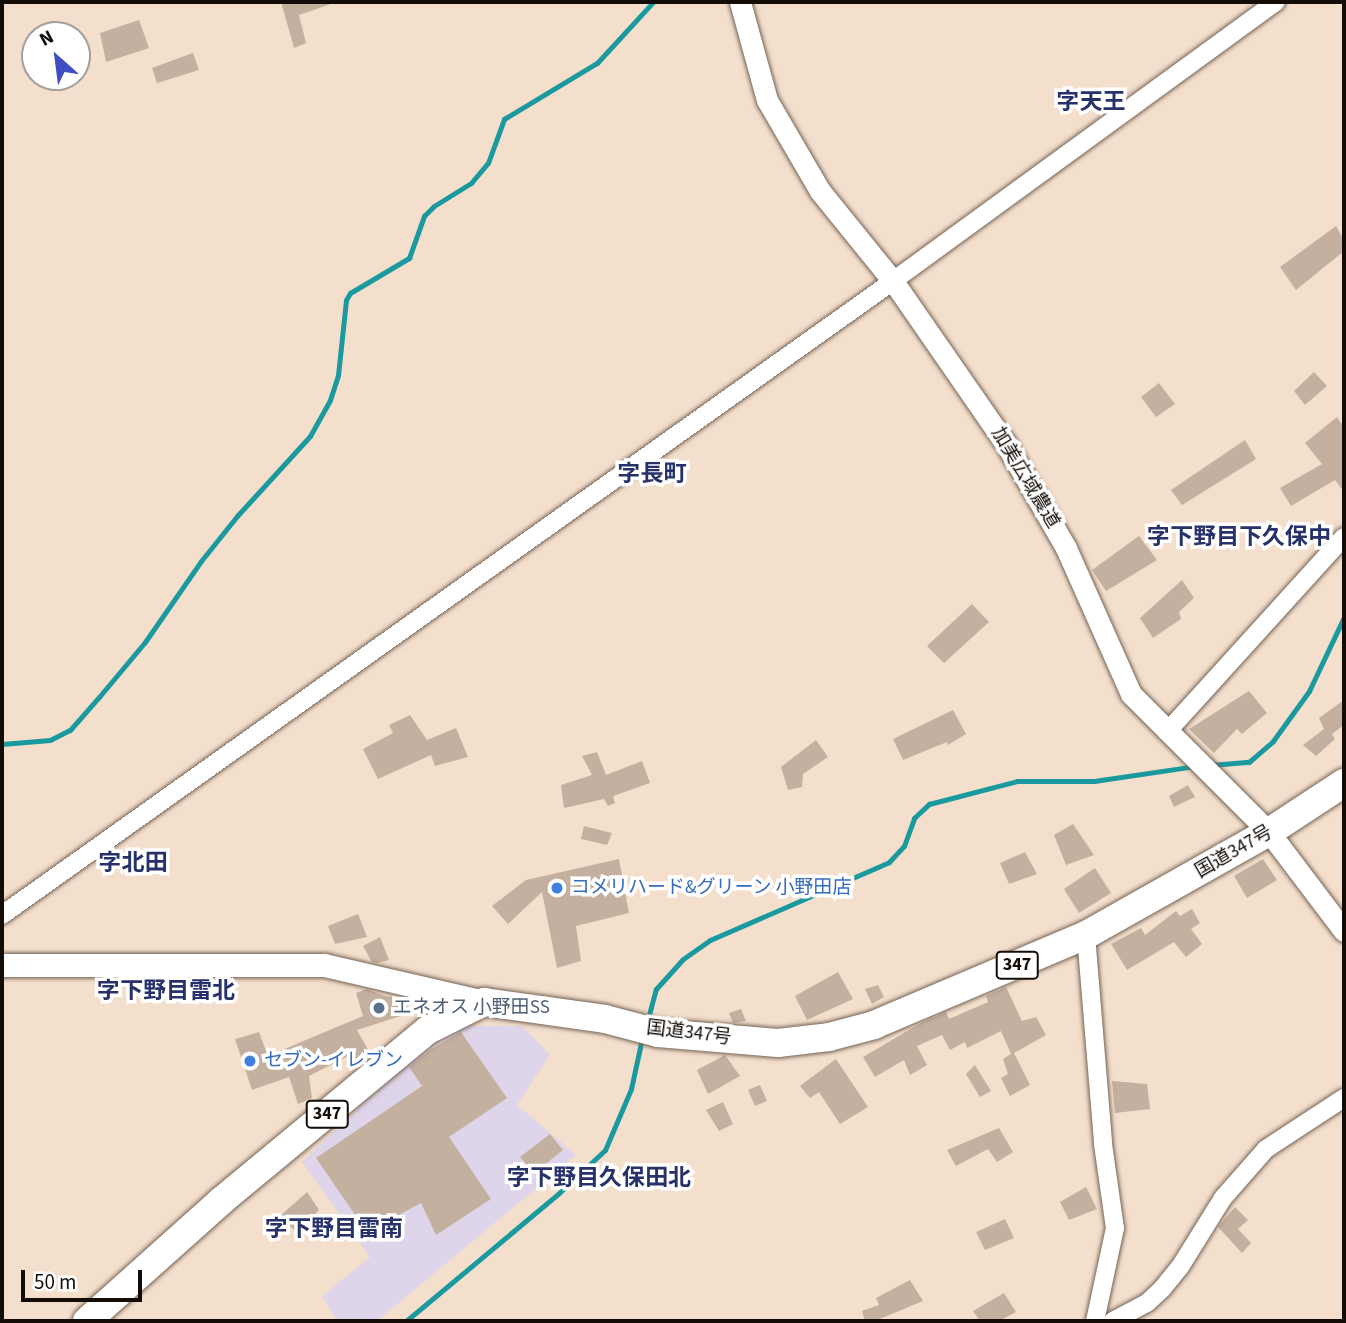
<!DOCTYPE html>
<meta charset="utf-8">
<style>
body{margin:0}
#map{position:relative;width:1346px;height:1323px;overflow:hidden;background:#f4dfcd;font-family:"Source Sans 3","Noto Sans JP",sans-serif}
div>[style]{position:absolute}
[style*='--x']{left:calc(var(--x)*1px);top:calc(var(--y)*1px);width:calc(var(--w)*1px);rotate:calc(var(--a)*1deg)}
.industrial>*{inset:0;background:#ded5ea}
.stream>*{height:5px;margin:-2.5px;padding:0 2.5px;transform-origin:2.5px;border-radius:2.5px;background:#1a9a9f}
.building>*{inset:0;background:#c4b09f}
.roads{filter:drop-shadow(0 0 2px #756354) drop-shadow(0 0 2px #756354)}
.minor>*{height:18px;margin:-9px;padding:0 9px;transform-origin:9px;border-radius:9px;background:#fff}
.tertiary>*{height:21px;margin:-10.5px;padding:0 10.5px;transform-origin:10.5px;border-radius:10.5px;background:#fff}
.secondary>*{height:23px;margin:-11.5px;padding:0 11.5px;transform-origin:11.5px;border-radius:11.5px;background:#fff}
.trunk>*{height:28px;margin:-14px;padding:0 14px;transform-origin:14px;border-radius:14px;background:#fff}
.dots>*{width:19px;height:19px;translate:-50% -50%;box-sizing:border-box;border:4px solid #fff;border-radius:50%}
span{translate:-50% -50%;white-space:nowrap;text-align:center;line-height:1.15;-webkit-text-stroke:7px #fff;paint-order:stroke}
.shield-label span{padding:2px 5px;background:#fff;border:2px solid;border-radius:5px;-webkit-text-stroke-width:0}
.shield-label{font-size:18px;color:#130c07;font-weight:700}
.street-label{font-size:19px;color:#130c07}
.shop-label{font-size:19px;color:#366cbe}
.left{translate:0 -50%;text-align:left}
.service-label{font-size:19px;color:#4e5e75}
.quarter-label{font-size:23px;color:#27316a;font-weight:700}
.frame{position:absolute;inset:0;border:4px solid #130c07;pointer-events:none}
.north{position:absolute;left:21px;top:21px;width:70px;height:70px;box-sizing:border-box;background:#fff;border:2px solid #a19e9c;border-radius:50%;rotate:332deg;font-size:19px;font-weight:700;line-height:28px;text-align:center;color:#130c07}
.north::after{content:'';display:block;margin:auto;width:24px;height:32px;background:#3f4ec2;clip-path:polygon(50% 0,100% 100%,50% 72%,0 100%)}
.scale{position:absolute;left:21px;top:1270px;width:121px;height:32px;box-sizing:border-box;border:4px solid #130c07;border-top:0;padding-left:9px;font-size:21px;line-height:24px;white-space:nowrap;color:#130c07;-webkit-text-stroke:5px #fff;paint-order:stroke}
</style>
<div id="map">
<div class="industrial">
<div style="clip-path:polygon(465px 1026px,522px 1026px,550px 1055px,517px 1105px,576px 1155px,377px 1321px,337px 1321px,322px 1296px,370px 1257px,302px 1162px,400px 1069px)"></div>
</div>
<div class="stream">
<div style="--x:2;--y:744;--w:48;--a:-4.8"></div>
<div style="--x:50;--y:740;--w:22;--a:-27"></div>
<div style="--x:70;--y:730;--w:44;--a:-48.7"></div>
<div style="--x:99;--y:697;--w:72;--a:-50.1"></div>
<div style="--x:145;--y:642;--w:98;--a:-55.3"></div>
<div style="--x:201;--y:561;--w:58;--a:-51.3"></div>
<div style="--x:237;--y:516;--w:108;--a:-47.6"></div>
<div style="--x:310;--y:436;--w:41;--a:-60.9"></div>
<div style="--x:330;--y:400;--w:26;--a:-72"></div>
<div style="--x:338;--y:375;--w:75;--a:-83.9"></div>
<div style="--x:346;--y:300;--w:8;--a:-60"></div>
<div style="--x:350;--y:293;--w:69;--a:-30.7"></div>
<div style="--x:409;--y:258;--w:45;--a:-70.3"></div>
<div style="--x:424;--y:216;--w:14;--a:-45"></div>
<div style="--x:434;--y:206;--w:44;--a:-31.9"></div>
<div style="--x:471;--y:183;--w:26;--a:-50"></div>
<div style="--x:488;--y:163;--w:47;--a:-70"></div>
<div style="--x:504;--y:119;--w:109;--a:-31.1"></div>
<div style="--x:597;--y:63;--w:83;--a:-47.4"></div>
<div style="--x:1211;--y:765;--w:38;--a:-5"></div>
<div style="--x:1249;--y:762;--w:32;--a:-41"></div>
<div style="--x:1273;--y:741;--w:62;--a:-54.2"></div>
<div style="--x:1309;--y:691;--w:82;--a:-64.7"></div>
<div style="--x:647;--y:1022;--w:34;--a:-75"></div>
<div style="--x:656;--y:989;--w:40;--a:-48"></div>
<div style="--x:683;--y:959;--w:33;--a:-35"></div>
<div style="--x:710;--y:940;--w:195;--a:-23.5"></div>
<div style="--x:889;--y:862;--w:22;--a:-47"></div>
<div style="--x:904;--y:846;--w:30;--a:-70"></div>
<div style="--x:914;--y:818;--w:21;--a:-43"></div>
<div style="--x:929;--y:804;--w:91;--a:-14.6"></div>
<div style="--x:1017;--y:781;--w:77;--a:0"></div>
<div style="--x:1094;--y:781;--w:102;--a:-8.4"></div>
<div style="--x:406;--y:1321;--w:199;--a:-39.9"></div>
<div style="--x:559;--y:1193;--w:63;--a:-43.1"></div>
<div style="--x:605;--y:1150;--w:66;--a:-66.9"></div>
<div style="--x:631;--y:1089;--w:52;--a:-77.8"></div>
</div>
<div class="building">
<div style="clip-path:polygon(281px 2px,331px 2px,331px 4px,299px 15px,306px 43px,294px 48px)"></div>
<div style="clip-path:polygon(139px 20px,149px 48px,106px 62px,100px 33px)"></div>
<div style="clip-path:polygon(193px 53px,199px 70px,157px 83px,152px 68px)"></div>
<div style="clip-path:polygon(1336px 226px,1344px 240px,1344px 251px,1296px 290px,1280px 267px)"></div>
<div style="clip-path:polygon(1314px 372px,1327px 386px,1305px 405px,1294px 391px)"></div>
<div style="clip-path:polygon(1159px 383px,1175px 404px,1156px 417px,1141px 397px)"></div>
<div style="clip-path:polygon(1337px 417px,1344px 427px,1344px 492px,1335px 480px,1291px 506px,1280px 488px,1322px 464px,1305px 443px)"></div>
<div style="clip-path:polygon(1245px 440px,1256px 459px,1182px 505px,1171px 490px)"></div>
<div style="clip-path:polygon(1139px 536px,1157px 560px,1106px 591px,1092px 570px)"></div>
<div style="clip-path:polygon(1182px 580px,1194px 598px,1179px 612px,1181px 619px,1153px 638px,1140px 618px)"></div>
<div style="clip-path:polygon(972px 604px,989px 622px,944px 663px,927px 646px)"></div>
<div style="clip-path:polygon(1249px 691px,1267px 713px,1242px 734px,1237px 729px,1214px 753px,1189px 729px)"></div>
<div style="clip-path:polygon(1344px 700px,1344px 725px,1332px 734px,1335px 739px,1316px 756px,1303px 745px,1324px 729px,1319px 718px)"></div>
<div style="clip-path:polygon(953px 710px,966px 734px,948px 745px,947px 742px,903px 760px,893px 739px)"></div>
<div style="clip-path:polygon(410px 715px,427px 740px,456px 728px,468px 757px,435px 766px,431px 755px,378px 779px,363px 749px,393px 733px,389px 725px)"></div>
<div style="clip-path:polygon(816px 740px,828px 757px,803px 774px,802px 787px,788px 790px,781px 767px)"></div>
<div style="clip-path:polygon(597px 752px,606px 775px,642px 761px,650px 783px,613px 796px,615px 803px,608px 806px,604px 799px,564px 808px,561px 785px,592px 775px,582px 756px)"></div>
<div style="clip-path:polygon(1188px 785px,1195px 797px,1174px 807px,1169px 796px)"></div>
<div style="clip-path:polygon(1073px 824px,1094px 855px,1066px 865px,1054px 835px)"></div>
<div style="clip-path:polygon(584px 826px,612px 833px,607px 845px,581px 839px)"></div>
<div style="clip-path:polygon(1025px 852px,1037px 874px,1009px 884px,1000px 863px)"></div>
<div style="clip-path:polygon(619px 859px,629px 913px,576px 926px,581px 961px,557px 968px,542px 892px,508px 924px,492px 906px,526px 880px)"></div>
<div style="clip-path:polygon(1263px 859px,1277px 880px,1247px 898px,1234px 876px)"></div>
<div style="clip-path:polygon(1095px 868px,1111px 893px,1079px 913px,1064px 889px)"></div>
<div style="clip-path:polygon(1192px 909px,1200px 923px,1191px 929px,1202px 944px,1186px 957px,1174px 942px,1127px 970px,1111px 944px,1141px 928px,1145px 935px,1176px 911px,1180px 916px)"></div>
<div style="clip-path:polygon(358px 914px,367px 937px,335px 944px,328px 926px)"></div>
<div style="clip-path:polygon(380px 937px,389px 960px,377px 963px,372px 962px,363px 946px)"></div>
<div style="clip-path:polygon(838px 972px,853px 999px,807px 1020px,795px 996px)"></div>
<div style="clip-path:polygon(878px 985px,884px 997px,872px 1004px,865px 989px)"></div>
<div style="clip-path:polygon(1006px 987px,1022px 1021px,1036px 1017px,1046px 1035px,1014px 1053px,1030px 1085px,1010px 1096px,1001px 1078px,1008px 1074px,1003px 1059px,1011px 1054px,1001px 1031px,967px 1048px,965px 1042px,950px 1050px,942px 1035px,917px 1046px,927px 1065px,910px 1075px,904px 1060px,875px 1077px,863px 1057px,921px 1023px,946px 1012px,949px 1019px,988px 1002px,986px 996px)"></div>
<div style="clip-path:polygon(367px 989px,384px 996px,407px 999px,413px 1012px,357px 1030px,371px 1055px,356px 1067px,348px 1056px,309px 1076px,312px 1098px,298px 1104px,289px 1077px,252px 1090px,235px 1039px,259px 1032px,268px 1056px,363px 1016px,356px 993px)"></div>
<div style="clip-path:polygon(741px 1009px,746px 1021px,733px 1023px,729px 1013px)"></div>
<div style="clip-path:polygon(461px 1032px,507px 1098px,449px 1137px,491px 1199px,436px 1235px,421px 1203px,367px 1232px,316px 1158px,422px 1086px,409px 1067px,430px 1050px)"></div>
<div style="clip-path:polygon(725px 1055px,740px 1076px,708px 1094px,697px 1070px)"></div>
<div style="clip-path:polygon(836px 1059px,868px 1107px,840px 1124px,819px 1092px,810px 1098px,800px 1086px)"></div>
<div style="clip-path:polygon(975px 1065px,991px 1091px,980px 1097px,966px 1074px)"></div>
<div style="clip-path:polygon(1112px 1081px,1147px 1084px,1150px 1109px,1115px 1113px)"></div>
<div style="clip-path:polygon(760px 1085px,767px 1101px,755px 1106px,748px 1090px)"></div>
<div style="clip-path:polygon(723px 1102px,733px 1124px,719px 1131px,706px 1110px)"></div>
<div style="clip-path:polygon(999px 1128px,1013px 1152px,997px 1162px,988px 1149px,956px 1166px,947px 1150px)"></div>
<div style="clip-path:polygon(550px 1134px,563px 1150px,534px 1173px,520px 1157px)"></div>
<div style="clip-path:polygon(1086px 1187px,1097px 1209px,1069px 1220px,1060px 1202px)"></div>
<div style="clip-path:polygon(307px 1192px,319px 1210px,297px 1233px,280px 1216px)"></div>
<div style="clip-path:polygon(1235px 1207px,1248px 1220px,1238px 1229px,1251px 1243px,1242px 1253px,1218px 1227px)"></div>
<div style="clip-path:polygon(1005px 1219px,1014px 1238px,985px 1250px,976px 1232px)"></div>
<div style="clip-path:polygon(910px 1280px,923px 1301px,875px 1321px,865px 1321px,862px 1311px,879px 1305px,876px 1298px)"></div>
<div style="clip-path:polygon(1004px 1293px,1016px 1312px,999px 1321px,980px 1321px,973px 1311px)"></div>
</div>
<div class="roads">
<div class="minor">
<div style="--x:1167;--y:732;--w:263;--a:-47.8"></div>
<div style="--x:2;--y:915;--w:1094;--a:-35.43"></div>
<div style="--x:893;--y:281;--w:474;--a:-36.1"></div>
<div style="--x:1086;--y:935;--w:210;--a:85.3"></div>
<div style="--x:1103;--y:1144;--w:85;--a:81.9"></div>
<div style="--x:1115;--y:1228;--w:95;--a:102.1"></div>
<div style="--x:1113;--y:1321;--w:38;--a:-28"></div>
<div style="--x:1147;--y:1303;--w:21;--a:-43"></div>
<div style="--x:1162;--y:1289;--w:28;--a:-51"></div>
<div style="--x:1180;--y:1267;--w:81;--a:-58.1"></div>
<div style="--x:1223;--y:1198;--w:65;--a:-48.7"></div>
<div style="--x:1266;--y:1149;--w:93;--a:-33.2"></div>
</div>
<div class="tertiary">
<div style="--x:740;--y:2;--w:102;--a:74.6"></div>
<div style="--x:767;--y:100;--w:105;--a:59.8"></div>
<div style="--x:820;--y:191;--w:116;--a:51"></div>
<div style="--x:893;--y:281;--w:198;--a:55.3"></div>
<div style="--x:1006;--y:444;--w:120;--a:60"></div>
<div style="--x:1066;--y:548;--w:160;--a:66"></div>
<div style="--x:1131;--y:694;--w:195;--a:45"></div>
<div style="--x:1269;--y:832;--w:124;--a:52.9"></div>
</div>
<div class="secondary">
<div style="--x:2;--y:965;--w:322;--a:0"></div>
<div style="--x:324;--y:965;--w:164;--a:13"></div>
</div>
<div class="trunk">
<div style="--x:87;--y:1321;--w:180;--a:-41.8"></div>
<div style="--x:221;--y:1201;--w:268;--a:-39.6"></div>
<div style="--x:428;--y:1030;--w:63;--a:-26.6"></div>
<div style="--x:484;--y:1002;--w:122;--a:8"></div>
<div style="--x:605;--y:1019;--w:55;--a:14.8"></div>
<div style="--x:658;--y:1033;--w:120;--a:4.8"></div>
<div style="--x:778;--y:1043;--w:51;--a:-6.7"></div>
<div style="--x:829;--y:1037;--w:47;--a:-14.9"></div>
<div style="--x:874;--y:1025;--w:230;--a:-23"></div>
<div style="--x:1086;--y:935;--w:210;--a:-29.4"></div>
<div style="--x:1269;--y:832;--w:90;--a:-33.2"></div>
</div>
</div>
<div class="dots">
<div style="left:557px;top:888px;background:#3f7fe0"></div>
<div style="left:379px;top:1008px;background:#5c6f8a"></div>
<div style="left:250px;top:1061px;background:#3f7fe0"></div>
</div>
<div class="shield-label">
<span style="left:1017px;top:965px">347</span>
<span style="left:327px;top:1114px">347</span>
</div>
<div class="street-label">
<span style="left:1025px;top:478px;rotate:59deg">加美広域農道</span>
<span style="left:1234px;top:852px;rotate:-30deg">国道347号</span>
<span style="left:689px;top:1033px;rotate:7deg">国道347号</span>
</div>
<div class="shop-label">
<span class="left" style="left:571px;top:888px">コメリハード&amp;グリーン 小野田店</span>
<span class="left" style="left:264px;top:1061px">セブン-イレブン</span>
</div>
<div class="service-label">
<span class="left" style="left:393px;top:1008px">エネオス 小野田SS</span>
</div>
<div class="quarter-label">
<span style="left:1091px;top:102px">字天王</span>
<span style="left:652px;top:474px">字長町</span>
<span style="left:1239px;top:537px">字下野目下久保中</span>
<span style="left:133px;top:863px">字北田</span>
<span style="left:166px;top:991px">字下野目雷北</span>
<span style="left:599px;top:1178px">字下野目久保田北</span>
<span style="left:334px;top:1229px">字下野目雷南</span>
</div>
<div class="frame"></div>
<div class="north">N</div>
<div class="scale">50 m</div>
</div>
